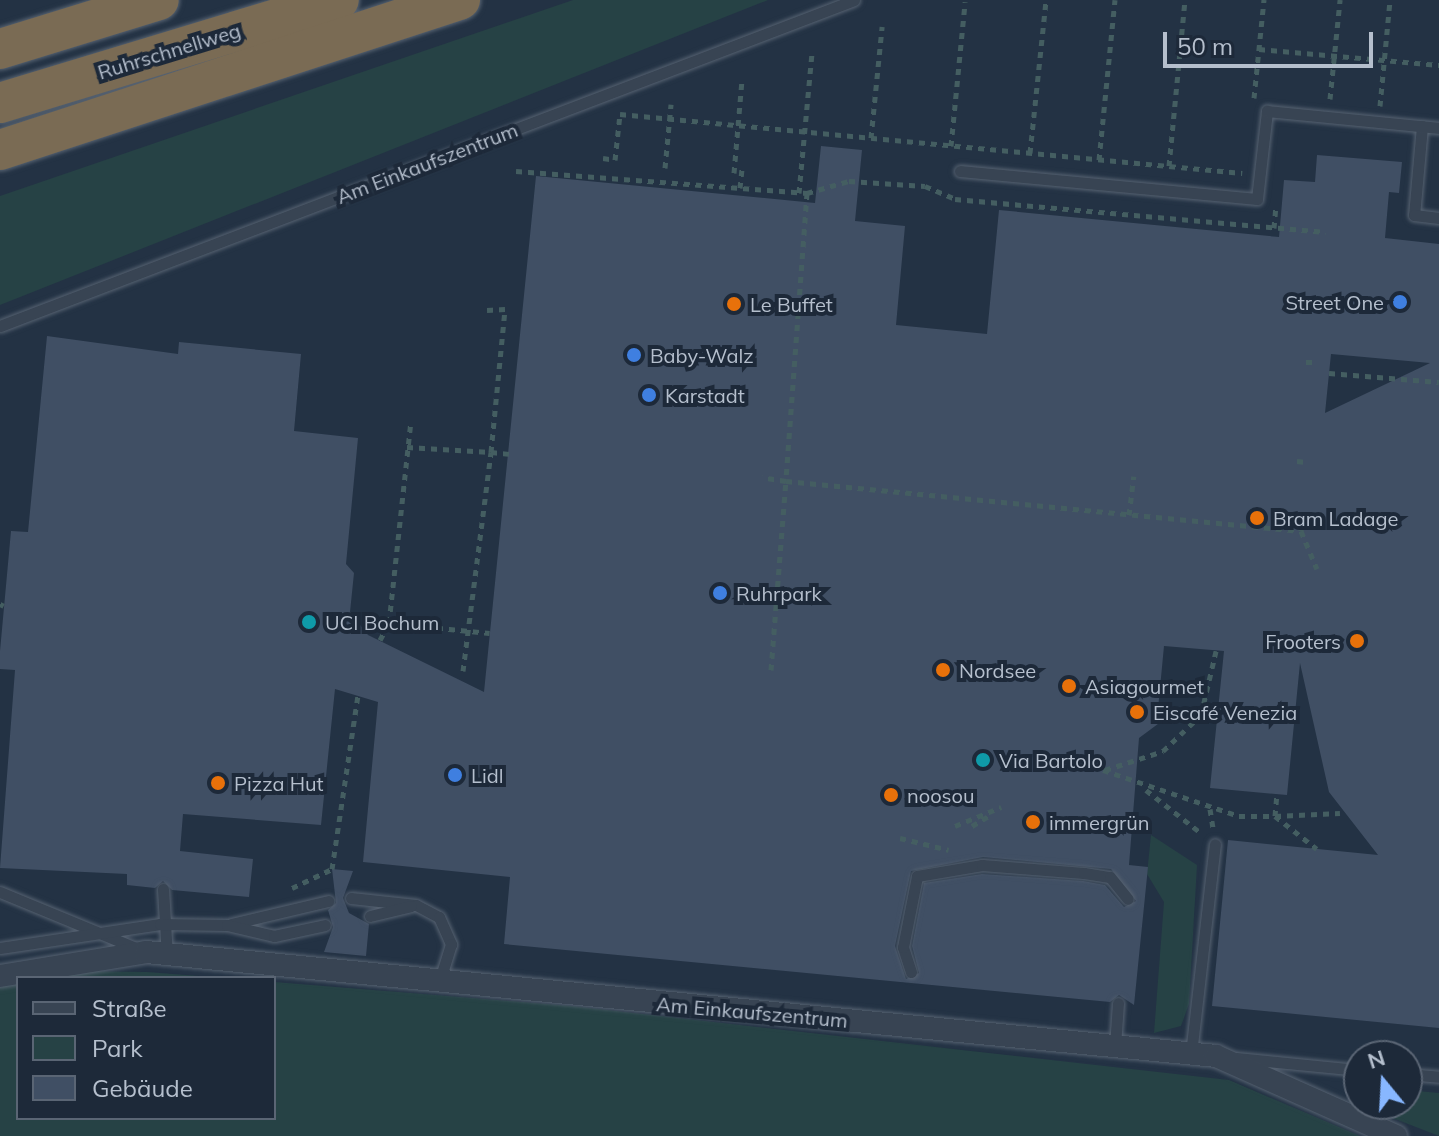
<!DOCTYPE html>
<meta charset="utf-8">
<style>
body{margin:0}
#map{position:relative;width:1439px;height:1136px;overflow:hidden;background:#233244;font-family:Mulish,sans-serif}
div>[style]{position:absolute}
[style*='--x']{left:calc(var(--x)*1px);top:calc(var(--y)*1px);width:calc(var(--w)*1px);rotate:calc(var(--a)*1deg)}
.green>*{inset:0;background:#264245}
.building>*{inset:0;background:#404f64}
.path>*{height:5px;margin-top:-2.5px;transform-origin:0;background:repeating-linear-gradient(90deg,#445e61 0 6px,transparent 0 12px)}
.roads{filter:drop-shadow(0 0 2px #566271) drop-shadow(0 0 2px #566271)}
.lane>*{height:11px;margin:-5.5px;padding:0 5.5px;transform-origin:5.5px;border-radius:5.5px;background:#384453}
.street>*{height:22px;margin:-11px;padding:0 11px;transform-origin:11px;border-radius:11px;background:#384453}
.highway>*{height:40px;margin:-20px;padding:0 20px;transform-origin:20px;border-radius:20px;background:#7a6b54}
.dots>*{width:22px;height:22px;translate:-50% -50%;box-sizing:border-box;border:4px solid #1d2939;border-radius:50%}
span{translate:-50% -50%;white-space:nowrap;text-align:center;line-height:1.15;-webkit-text-stroke:8px #1d2939;paint-order:stroke}
.street-label{font-size:20px;color:#b5bfcd}
.poi-label{font-size:20px;color:#b5bfcd}
.right{translate:-100% -50%;text-align:right}
.left{translate:0 -50%;text-align:left}
.legend{position:absolute;left:16px;top:976px;width:260px;height:144px;box-sizing:border-box;background:#1d2939;border:2px solid #5a6574;margin:0;padding:10px 14px;list-style:none;font-size:24px;color:#b5bfcd}
.legend li{display:flex;align-items:center;gap:16px;height:40px}
.legend b{width:40px;border:2px solid #5a6574}
.north{position:absolute;left:1343px;top:1040px;width:80px;height:80px;box-sizing:border-box;background:#1d2939;border:2px solid #5a6574;border-radius:50%;rotate:342deg;font-size:22px;font-weight:700;line-height:32px;text-align:center;color:#b5bfcd}
.north::after{content:'';display:block;margin:auto;width:28px;height:36px;background:#88b7ff;clip-path:polygon(50% 0,100% 100%,50% 72%,0 100%)}
.scale{position:absolute;left:1163px;top:32px;width:210px;height:36px;box-sizing:border-box;border:4px solid #b5bfcd;border-top:0;padding-left:10px;font-size:24px;line-height:28px;white-space:nowrap;color:#b5bfcd;-webkit-text-stroke:6px #1d2939;paint-order:stroke}
</style>
<div id="map">
<div class="green">
<div style="clip-path:polygon(573px 0,768px 0,0 305px,0 196px)"></div>
<div style="clip-path:polygon(1151px 835px,1197px 865px,1189px 1004px,1181px 1026px,1154px 1033px,1164px 902px,1147px 874px)"></div>
<div style="clip-path:polygon(71px 971px,147px 972px,225px 978px,40px 978px)"></div>
<div style="clip-path:polygon(18px 982px,18px 1118px,274px 1118px,274px 982px,572px 1006px,1229px 1080px,1360px 1136px,0 1136px,0 987px)"></div>
<div style="clip-path:polygon(1359px 1085px,1359px 1104px,1407px 1104px,1407px 1090px,1439px 1093px,1439px 1136px,1349px 1101px,1349px 1090px)"></div>
</div>
<div class="building">
<div style="clip-path:polygon(evenodd,821px 146px,862px 150px,855px 221px,905px 226px,896px 325px,987px 334px,999px 210px,1279px 237px,1284px 180px,1315px 182px,1317px 155px,1402px 162px,1399px 193px,1389px 192px,1385px 238px,1439px 244px,1439px 1028px,1212px 1006px,1228px 840px,1378px 855px,1329px 792px,1300px 663px,1287px 795px,1210px 788px,1224px 651px,1164px 646px,1158px 709px,1166px 718px,1139px 738px,1129px 865px,1148px 867px,1134px 1005px,1119px 995px,1110px 1002px,504px 944px,510px 877px,363px 862px,378px 702px,335px 689px,321px 825px,183px 814px,180px 851px,253px 859px,249px 897px,172px 890px,163px 881px,155px 888px,127px 885px,127px 874px,0 868px,15px 670px,0 669px,0 651px,11px 531px,28px 532px,47px 336px,178px 354px,179px 342px,301px 354px,294px 431px,358px 438px,346px 564px,354px 573px,350px 612px,368px 635px,484px 692px,536px 176px,815px 203px,821px 146px,1331px 354px,1430px 363px,1325px 413px,1331px 354px,821px 146px,983px 857px,1111px 869px,1136px 901px,1124px 907px,1105px 885px,1083px 881px,982px 874px,924px 883px,912px 946px,919px 973px,906px 979px,895px 946px,911px 871px,983px 857px)"></div>
<div style="clip-path:polygon(332px 869px,353px 871px,343px 898px,349px 913px,369px 924px,366px 956px,324px 952px,333px 927px,328px 910px,336px 903px)"></div>
</div>
<div class="path">
<div style="--x:1259;--y:49;--w:181;--a:5.1"></div>
<div style="--x:1254;--y:98;--w:99;--a:-84.2"></div>
<div style="--x:1330;--y:99;--w:100;--a:-84.2"></div>
<div style="--x:1380;--y:106;--w:106;--a:-84.6"></div>
<div style="--x:871;--y:138;--w:112;--a:-84.3"></div>
<div style="--x:951;--y:146;--w:145;--a:-84.4"></div>
<div style="--x:1030;--y:153;--w:154;--a:-84"></div>
<div style="--x:603;--y:158;--w:12;--a:9"></div>
<div style="--x:615;--y:160;--w:46;--a:-83.8"></div>
<div style="--x:620;--y:114;--w:625;--a:5.42"></div>
<div style="--x:1099;--y:160;--w:161;--a:-84.3"></div>
<div style="--x:1169;--y:166;--w:167;--a:-84.5"></div>
<div style="--x:665;--y:168;--w:64;--a:-84.6"></div>
<div style="--x:516;--y:171;--w:292;--a:4.3"></div>
<div style="--x:807;--y:193;--w:289;--a:94.2"></div>
<div style="--x:786;--y:481;--w:24;--a:-171"></div>
<div style="--x:734;--y:173;--w:94;--a:-85.1"></div>
<div style="--x:740;--y:188;--w:19;--a:-84"></div>
<div style="--x:799;--y:193;--w:141;--a:-84.7"></div>
<div style="--x:807;--y:193;--w:44;--a:-15.9"></div>
<div style="--x:849;--y:181;--w:76;--a:3.8"></div>
<div style="--x:925;--y:186;--w:33;--a:23"></div>
<div style="--x:955;--y:199;--w:372;--a:5.1"></div>
<div style="--x:1274;--y:228;--w:23;--a:-85"></div>
<div style="--x:1306;--y:362;--w:9;--a:0"></div>
<div style="--x:1329;--y:373;--w:110;--a:4.7"></div>
<div style="--x:407;--y:447;--w:84;--a:3.4"></div>
<div style="--x:491;--y:452;--w:144;--a:-84.4"></div>
<div style="--x:505;--y:309;--w:18;--a:177"></div>
<div style="--x:1297;--y:461;--w:9;--a:6"></div>
<div style="--x:1129;--y:515;--w:39;--a:-83"></div>
<div style="--x:1301;--y:531;--w:41;--a:67.2"></div>
<div style="--x:0;--y:604;--w:4;--a:27"></div>
<div style="--x:389;--y:623;--w:101;--a:5.7"></div>
<div style="--x:380;--y:640;--w:19;--a:-62"></div>
<div style="--x:389;--y:623;--w:202;--a:-83.8"></div>
<div style="--x:771;--y:670;--w:190;--a:-85.5"></div>
<div style="--x:786;--y:481;--w:517;--a:5.55"></div>
<div style="--x:1301;--y:531;--w:13;--a:-86"></div>
<div style="--x:463;--y:671;--w:221;--a:-82.7"></div>
<div style="--x:491;--y:452;--w:18;--a:6"></div>
<div style="--x:1103;--y:770;--w:144;--a:18.7"></div>
<div style="--x:1239;--y:816;--w:36;--a:0"></div>
<div style="--x:1275;--y:816;--w:21;--a:-85"></div>
<div style="--x:1105;--y:770;--w:61;--a:-18.1"></div>
<div style="--x:1163;--y:751;--w:52;--a:-43.5"></div>
<div style="--x:1201;--y:715;--w:66;--a:-76.8"></div>
<div style="--x:1146;--y:790;--w:70;--a:38"></div>
<div style="--x:1210;--y:809;--w:19;--a:81"></div>
<div style="--x:1275;--y:816;--w:65;--a:-2.6"></div>
<div style="--x:1275;--y:816;--w:53;--a:38.2"></div>
<div style="--x:955;--y:826;--w:50;--a:-22.4"></div>
<div style="--x:972;--y:826;--w:21;--a:-31"></div>
<div style="--x:900;--y:838;--w:50;--a:13.8"></div>
<div style="--x:292;--y:888;--w:44;--a:-25.4"></div>
<div style="--x:332;--y:869;--w:175;--a:-81.5"></div>
</div>
<div class="roads">
<div class="lane">
<div style="--x:1422;--y:126;--w:89;--a:95.1"></div>
<div style="--x:1414;--y:215;--w:25;--a:7"></div>
<div style="--x:960;--y:171;--w:298;--a:5.4"></div>
<div style="--x:1257;--y:199;--w:89;--a:-83.5"></div>
<div style="--x:1267;--y:111;--w:173;--a:5.6"></div>
<div style="--x:0;--y:326;--w:914;--a:-20.89"></div>
<div style="--x:163;--y:889;--w:67;--a:86.6"></div>
<div style="--x:0;--y:892;--w:149;--a:22.4"></div>
<div style="--x:351;--y:898;--w:65;--a:6.1"></div>
<div style="--x:416;--y:905;--w:26;--a:28"></div>
<div style="--x:439;--y:917;--w:30;--a:66"></div>
<div style="--x:451;--y:944;--w:41;--a:107.1"></div>
<div style="--x:370;--y:916;--w:42;--a:-13.7"></div>
<div style="--x:231;--y:924;--w:100;--a:-13.3"></div>
<div style="--x:0;--y:948;--w:162;--a:-8.5"></div>
<div style="--x:160;--y:924;--w:67;--a:0.9"></div>
<div style="--x:227;--y:925;--w:48;--a:13.2"></div>
<div style="--x:274;--y:936;--w:52;--a:-12.2"></div>
<div style="--x:911;--y:972;--w:26;--a:-108"></div>
<div style="--x:903;--y:947;--w:72;--a:-78.8"></div>
<div style="--x:917;--y:876;--w:66;--a:-9.6"></div>
<div style="--x:982;--y:865;--w:102;--a:4.5"></div>
<div style="--x:1084;--y:873;--w:26;--a:9"></div>
<div style="--x:1110;--y:877;--w:28;--a:51"></div>
<div style="--x:1115;--y:1046;--w:43;--a:-86"></div>
<div style="--x:1191;--y:1054;--w:211;--a:-83.5"></div>
<div style="--x:1236;--y:1058;--w:124;--a:5.6"></div>
<div style="--x:1407;--y:1074;--w:32;--a:5"></div>
</div>
<div class="street">
<div style="--x:0;--y:976;--w:148;--a:-9.3"></div>
<div style="--x:146;--y:952;--w:1075;--a:5.55"></div>
<div style="--x:1216;--y:1056;--w:197;--a:24"></div>
</div>
<div class="highway">
<div style="--x:0;--y:49;--w:166;--a:-17.1"></div>
<div style="--x:0;--y:103;--w:354;--a:-16.9"></div>
<div style="--x:0;--y:150;--w:484;--a:-18.1"></div>
</div>
</div>
<div class="dots">
<div style="left:1400px;top:302px;background:#3f7fe0"></div>
<div style="left:734px;top:304px;background:#e8710a"></div>
<div style="left:634px;top:355px;background:#3f7fe0"></div>
<div style="left:649px;top:395px;background:#3f7fe0"></div>
<div style="left:1257px;top:518px;background:#e8710a"></div>
<div style="left:720px;top:593px;background:#3f7fe0"></div>
<div style="left:309px;top:622px;background:#0f9aa8"></div>
<div style="left:1357px;top:641px;background:#e8710a"></div>
<div style="left:943px;top:670px;background:#e8710a"></div>
<div style="left:1069px;top:686px;background:#e8710a"></div>
<div style="left:1137px;top:712px;background:#e8710a"></div>
<div style="left:983px;top:760px;background:#0f9aa8"></div>
<div style="left:455px;top:775px;background:#3f7fe0"></div>
<div style="left:218px;top:783px;background:#e8710a"></div>
<div style="left:891px;top:795px;background:#e8710a"></div>
<div style="left:1033px;top:822px;background:#e8710a"></div>
</div>
<div class="street-label">
<span style="left:169px;top:51px;rotate:-17deg">Ruhrschnellweg</span>
<span style="left:427px;top:163px;rotate:-21deg">Am Einkaufszentrum</span>
<span style="left:752px;top:1012px;rotate:5deg">Am Einkaufszentrum</span>
</div>
<div class="poi-label">
<span class="right" style="left:1384px;top:302px">Street One</span>
<span class="left" style="left:750px;top:304px">Le Buffet</span>
<span class="left" style="left:650px;top:355px">Baby-Walz</span>
<span class="left" style="left:665px;top:395px">Karstadt</span>
<span class="left" style="left:1273px;top:518px">Bram Ladage</span>
<span class="left" style="left:736px;top:593px">Ruhrpark</span>
<span class="left" style="left:325px;top:622px">UCI Bochum</span>
<span class="right" style="left:1341px;top:641px">Frooters</span>
<span class="left" style="left:959px;top:670px">Nordsee</span>
<span class="left" style="left:1085px;top:686px">Asiagourmet</span>
<span class="left" style="left:1153px;top:712px">Eiscafé Venezia</span>
<span class="left" style="left:999px;top:760px">Via Bartolo</span>
<span class="left" style="left:471px;top:775px">Lidl</span>
<span class="left" style="left:234px;top:783px">Pizza Hut</span>
<span class="left" style="left:907px;top:795px">noosou</span>
<span class="left" style="left:1049px;top:822px">immergrün</span>
</div>
<ul class="legend">
<li><b style="height:10px;background:#384453"></b>Straße</li>
<li><b style="height:22px;background:#264245"></b>Park</li>
<li><b style="height:22px;background:#404f64"></b>Gebäude</li>
</ul>
<div class="north">N</div>
<div class="scale">50 m</div>
</div>
